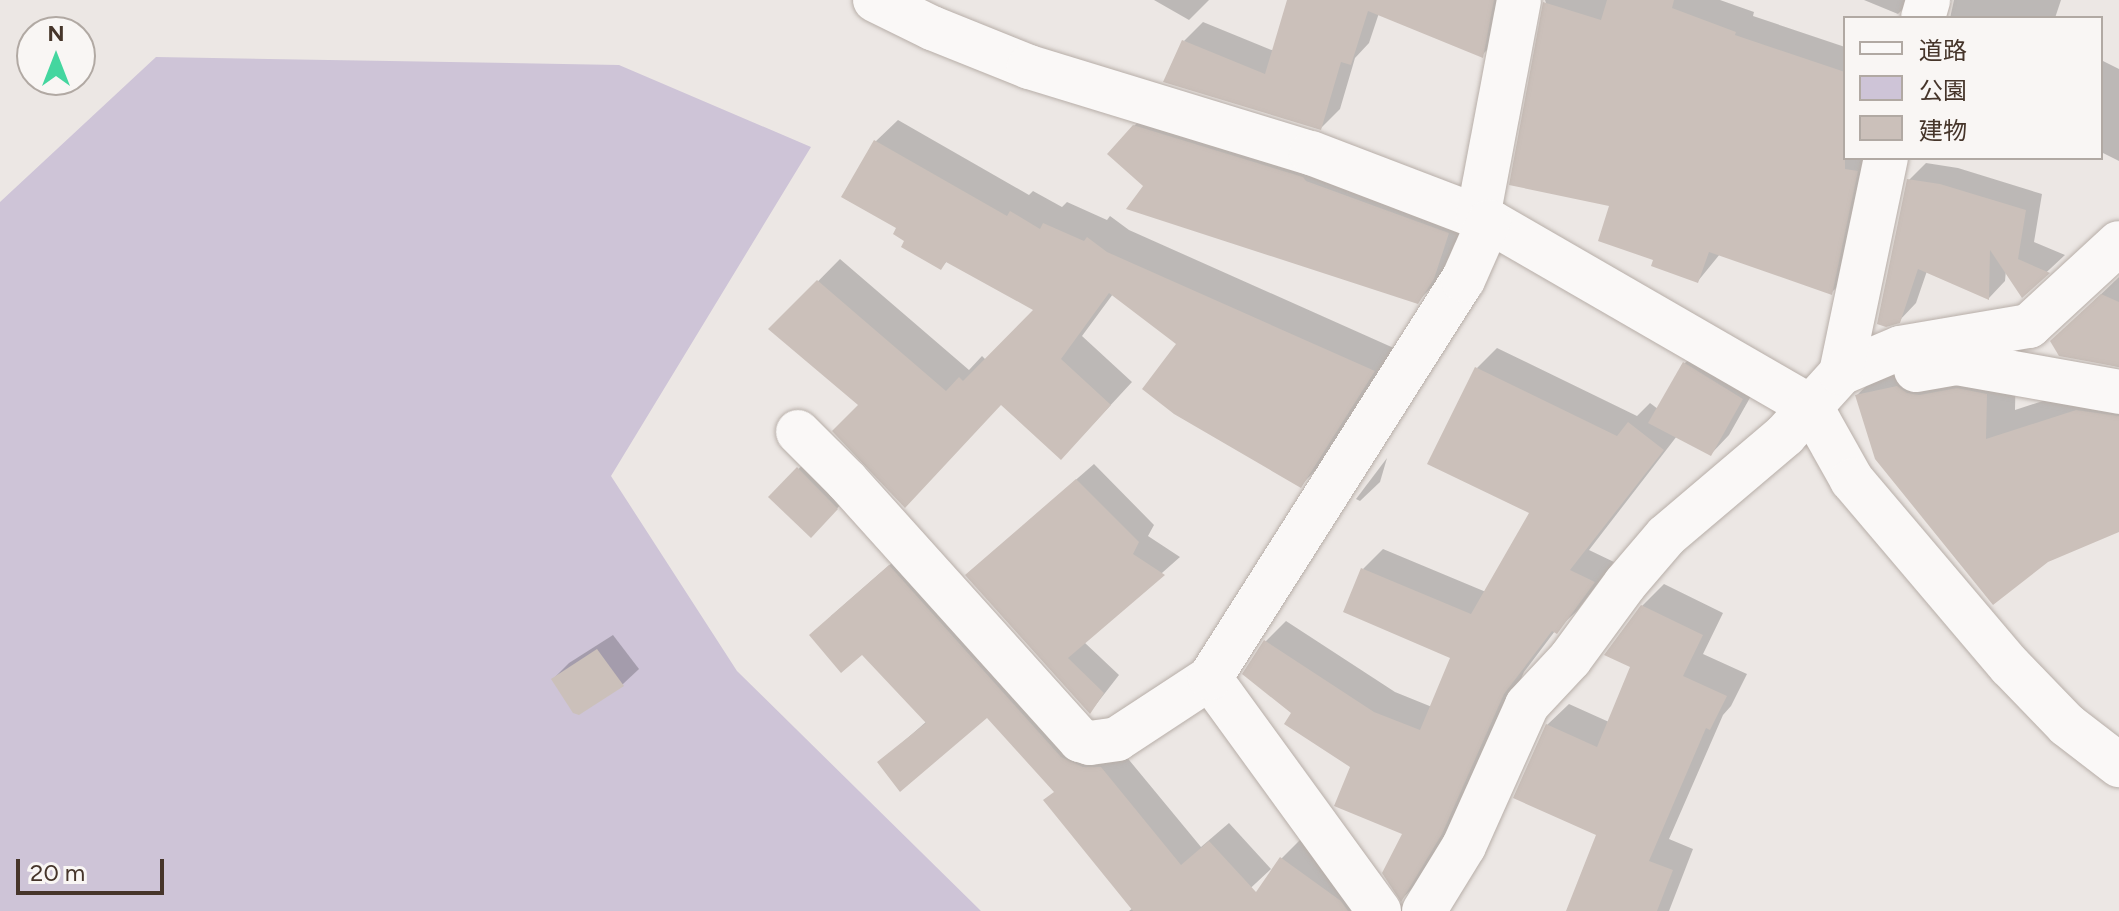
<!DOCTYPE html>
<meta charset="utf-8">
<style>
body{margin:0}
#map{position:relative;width:2119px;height:911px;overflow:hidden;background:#ece7e4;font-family:Figtree,"Noto Sans JP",sans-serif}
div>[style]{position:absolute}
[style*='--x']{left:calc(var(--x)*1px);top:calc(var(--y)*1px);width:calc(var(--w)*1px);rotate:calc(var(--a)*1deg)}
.green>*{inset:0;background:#cec4d7}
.shadow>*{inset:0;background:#0003}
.building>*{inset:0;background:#cbc0ba}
.roads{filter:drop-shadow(0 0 2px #b7aea8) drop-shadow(0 0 2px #b7aea8)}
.minor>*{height:44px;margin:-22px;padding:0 22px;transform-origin:22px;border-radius:22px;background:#faf8f7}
span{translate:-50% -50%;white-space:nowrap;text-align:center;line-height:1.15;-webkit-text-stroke:6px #f9f6f4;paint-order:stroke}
.legend{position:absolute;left:1843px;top:16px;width:260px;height:144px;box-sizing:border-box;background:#f9f6f4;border:2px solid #b1a9a3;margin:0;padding:10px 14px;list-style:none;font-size:24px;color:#46352a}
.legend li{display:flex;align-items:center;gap:16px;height:40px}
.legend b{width:40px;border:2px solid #b1a9a3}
.north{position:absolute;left:16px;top:16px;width:80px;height:80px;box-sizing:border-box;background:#f9f6f4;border:2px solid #b1a9a3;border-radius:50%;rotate:0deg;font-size:22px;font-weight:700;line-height:32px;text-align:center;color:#46352a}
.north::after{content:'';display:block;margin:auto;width:28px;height:36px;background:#44d69f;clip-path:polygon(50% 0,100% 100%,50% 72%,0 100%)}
.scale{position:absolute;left:16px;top:859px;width:148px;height:36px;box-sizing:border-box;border:4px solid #46352a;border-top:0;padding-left:10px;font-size:24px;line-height:28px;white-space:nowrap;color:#46352a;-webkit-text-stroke:6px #f9f6f4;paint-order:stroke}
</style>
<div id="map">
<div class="green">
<div style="clip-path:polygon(156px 57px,619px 65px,811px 147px,611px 476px,737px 671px,981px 911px,0 911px,0 202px)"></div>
</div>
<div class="shadow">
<div style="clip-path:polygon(1154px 0,1209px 0,1189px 20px)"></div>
<div style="clip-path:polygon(1289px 0,1510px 0,1501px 36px,1482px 55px,1379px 13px,1369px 43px,1355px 58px,1340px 109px,1321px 128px,1184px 41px,1203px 22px,1274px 51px)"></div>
<div style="clip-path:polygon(1545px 0,1720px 0,1754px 12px,1753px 16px,1845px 47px,1845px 158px,1875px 158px,1850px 274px,1831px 293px,1720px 254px,1698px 281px,1655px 258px,1611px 204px)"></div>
<div style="clip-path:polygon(1864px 0,1912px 0,1898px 14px)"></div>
<div style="clip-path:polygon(1954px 0,2061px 0,2055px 18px,1950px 18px)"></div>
<div style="clip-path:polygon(2101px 60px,2119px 69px,2119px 161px,2101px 152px)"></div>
<div style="clip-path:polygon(1158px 102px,1472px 209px,1441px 278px,1417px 302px,1146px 186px,1134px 126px)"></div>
<div style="clip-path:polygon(898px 120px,1029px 195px,1033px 191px,1062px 207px,1067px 202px,1107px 220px,1110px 216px,1129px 230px,1396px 349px,1323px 463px,1301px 485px,1179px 344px,1113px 294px,1082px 336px,1132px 382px,1083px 435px,1001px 403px,861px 404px,771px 329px,840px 259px,969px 370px,982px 356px,986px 360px,1036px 310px,948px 260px,941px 268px,907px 241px,899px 227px,875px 142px)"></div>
<div style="clip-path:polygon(1926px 163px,1958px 168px,2042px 194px,2034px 242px,2065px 255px,2022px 295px,2006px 270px,2005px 281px,1989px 298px,1927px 271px,1916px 303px,1899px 321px,1909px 180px)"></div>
<div style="clip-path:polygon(2119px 277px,2119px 367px,2061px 354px,2052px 341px)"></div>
<div style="clip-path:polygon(1703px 345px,1760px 380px,1729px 435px,1711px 454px,1677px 436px,1589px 550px,1614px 562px,1577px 611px,1555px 631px,1524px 672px,1462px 812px,1421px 879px,1402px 899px,1405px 833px,1352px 766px,1294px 712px,1245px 674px,1266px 641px,1286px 621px,1395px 692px,1432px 707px,1452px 657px,1363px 569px,1383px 549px,1486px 592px,1532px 512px,1477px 368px,1497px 348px,1637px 416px,1650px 403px,1658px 409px,1684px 364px)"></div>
<div style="clip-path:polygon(2016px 364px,2015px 410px,2107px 380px,2119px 382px,2119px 530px,1857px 395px,1888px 365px)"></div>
<div style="clip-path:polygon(819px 448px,857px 488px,811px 535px,771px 497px)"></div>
<div style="clip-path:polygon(1387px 458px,1380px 482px,1360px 501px,1356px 499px)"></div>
<div style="clip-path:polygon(1094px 464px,1154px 525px,1148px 536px,1180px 557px,1084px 642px,1119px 675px,1091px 711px,985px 559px)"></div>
<div style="clip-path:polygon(909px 548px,1120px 749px,1201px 847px,1229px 823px,1271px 869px,1226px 911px,1129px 911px,1133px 908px,1056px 791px,988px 715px,879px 763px,927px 721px,831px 616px)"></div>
<div style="clip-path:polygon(1664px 584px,1723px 613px,1703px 654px,1747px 674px,1731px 706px,1723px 715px,1669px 839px,1693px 849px,1669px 911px,1568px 911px,1599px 834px,1547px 725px,1569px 704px,1609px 722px,1633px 666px,1642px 606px)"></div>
<div style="clip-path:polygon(613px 635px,639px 669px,623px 684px,578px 713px,553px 679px,569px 663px)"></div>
<div style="clip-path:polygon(1301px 839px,1379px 911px,1245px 911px,1281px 859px)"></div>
</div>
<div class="building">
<div style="clip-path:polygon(1287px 0,1494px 0,1483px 58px,1368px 11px,1351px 65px,1341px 62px,1321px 130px,1163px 82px,1182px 40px,1265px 74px)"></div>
<div style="clip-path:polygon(1607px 0,1674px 0,1672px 8px,1736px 32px,1735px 35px,1845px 72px,1845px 169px,1858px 171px,1832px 295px,1709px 252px,1698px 283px,1651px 266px,1653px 260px,1598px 241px,1609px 206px,1509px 185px,1543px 2px,1601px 20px)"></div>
<div style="clip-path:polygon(1133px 125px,1303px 177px,1306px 181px,1449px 233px,1434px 279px,1418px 304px,1126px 209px,1143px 186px,1107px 154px)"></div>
<div style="clip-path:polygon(874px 140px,1007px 216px,1010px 211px,1040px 229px,1043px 223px,1084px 241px,1087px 237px,1107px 252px,1375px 371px,1301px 488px,1174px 414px,1142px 389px,1176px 344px,1109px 293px,1061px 359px,1111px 405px,1061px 460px,1001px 405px,905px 508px,832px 431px,858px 405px,768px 329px,817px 280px,946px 391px,959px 377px,963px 381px,1033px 310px,946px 262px,941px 270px,901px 247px,904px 241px,893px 234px,896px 228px,841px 197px)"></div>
<div style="clip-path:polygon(1907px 179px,1940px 184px,2026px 210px,2018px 259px,2050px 273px,2022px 298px,1990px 250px,1989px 300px,1918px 269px,1900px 323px,1886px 327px,1877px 324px)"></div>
<div style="clip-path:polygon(2101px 294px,2119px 302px,2119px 367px,2059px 356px,2050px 341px)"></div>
<div style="clip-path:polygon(1683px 362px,1743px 399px,1711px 456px,1648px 423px)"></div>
<div style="clip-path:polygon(1475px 367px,1617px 436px,1628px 422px,1664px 450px,1570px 570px,1595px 582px,1557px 634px,1552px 631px,1504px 694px,1442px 834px,1401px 902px,1382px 873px,1402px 834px,1334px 806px,1350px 767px,1284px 724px,1291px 713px,1242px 674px,1264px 640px,1374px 712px,1420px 730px,1450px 658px,1343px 612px,1361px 568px,1471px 614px,1529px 513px,1427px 464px)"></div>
<div style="clip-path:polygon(1897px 386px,1907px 393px,1919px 395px,1957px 388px,1987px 394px,1986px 439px,2076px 410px,2119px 416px,2119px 532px,2048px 562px,1993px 605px,1875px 459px,1855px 395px)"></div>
<div style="clip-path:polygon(797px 467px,838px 509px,811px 538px,768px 497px)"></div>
<div style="clip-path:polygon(1076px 479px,1139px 542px,1133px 554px,1165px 575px,1068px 658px,1104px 693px,1090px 714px,965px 575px)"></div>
<div style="clip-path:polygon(889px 565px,1061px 757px,1083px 767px,1101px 767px,1181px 865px,1209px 841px,1256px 892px,1280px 857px,1341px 901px,1348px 911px,1133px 911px,1043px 800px,1054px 792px,987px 718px,900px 792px,877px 762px,926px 723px,862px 655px,841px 673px,809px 635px)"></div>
<div style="clip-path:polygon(1641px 605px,1703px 635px,1683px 676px,1727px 696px,1710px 730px,1706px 728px,1649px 861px,1673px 870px,1657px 911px,1566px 911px,1596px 835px,1513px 798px,1546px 724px,1597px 747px,1630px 667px,1604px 655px)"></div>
<div style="clip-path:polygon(597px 649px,624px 686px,579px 715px,573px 713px,551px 679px)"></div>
</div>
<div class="roads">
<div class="minor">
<div style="--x:875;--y:0;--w:64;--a:26.2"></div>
<div style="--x:932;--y:28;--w:105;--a:21.9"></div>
<div style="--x:1029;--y:67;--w:295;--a:17"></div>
<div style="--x:1311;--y:153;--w:191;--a:20.9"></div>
<div style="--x:1489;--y:221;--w:372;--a:30"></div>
<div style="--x:1811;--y:407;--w:84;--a:60.7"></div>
<div style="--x:1852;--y:480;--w:244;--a:49.7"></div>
<div style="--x:2010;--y:666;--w:82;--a:46"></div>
<div style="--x:2067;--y:725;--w:66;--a:37.6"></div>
<div style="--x:1923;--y:18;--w:19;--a:-74"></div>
<div style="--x:1478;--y:217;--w:221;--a:-79.3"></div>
<div style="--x:1916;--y:370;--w:42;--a:-9.7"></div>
<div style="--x:1957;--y:363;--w:165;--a:10.1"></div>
<div style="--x:1841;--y:373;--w:64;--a:-23"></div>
<div style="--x:1900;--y:348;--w:131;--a:-9.7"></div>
<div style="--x:2029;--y:326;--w:122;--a:-42.7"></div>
<div style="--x:798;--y:432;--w:68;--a:45"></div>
<div style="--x:846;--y:480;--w:350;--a:48"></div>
<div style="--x:1080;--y:740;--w:10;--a:17"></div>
<div style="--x:1090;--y:743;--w:27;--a:-8"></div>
<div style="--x:1117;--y:739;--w:111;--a:-33.3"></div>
<div style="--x:1379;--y:911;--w:288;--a:-126"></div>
<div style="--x:1210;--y:678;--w:472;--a:-57.6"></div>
<div style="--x:1463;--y:280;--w:64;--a:-66.2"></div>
<div style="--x:1424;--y:911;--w:76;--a:-58.4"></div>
<div style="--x:1464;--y:846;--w:154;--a:-65.9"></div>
<div style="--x:1527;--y:705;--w:63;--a:-46.9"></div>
<div style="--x:1570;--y:659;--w:93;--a:-53.7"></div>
<div style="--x:1625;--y:584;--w:63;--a:-49.5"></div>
<div style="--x:1666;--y:536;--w:156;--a:-40.3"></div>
<div style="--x:1785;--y:435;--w:84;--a:-47.9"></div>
<div style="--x:1841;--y:373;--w:220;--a:-78.2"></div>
</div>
</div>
<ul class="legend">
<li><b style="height:10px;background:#faf8f7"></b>道路</li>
<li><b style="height:22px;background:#cec4d7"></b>公園</li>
<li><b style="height:22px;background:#cbc0ba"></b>建物</li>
</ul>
<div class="north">N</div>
<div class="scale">20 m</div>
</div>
